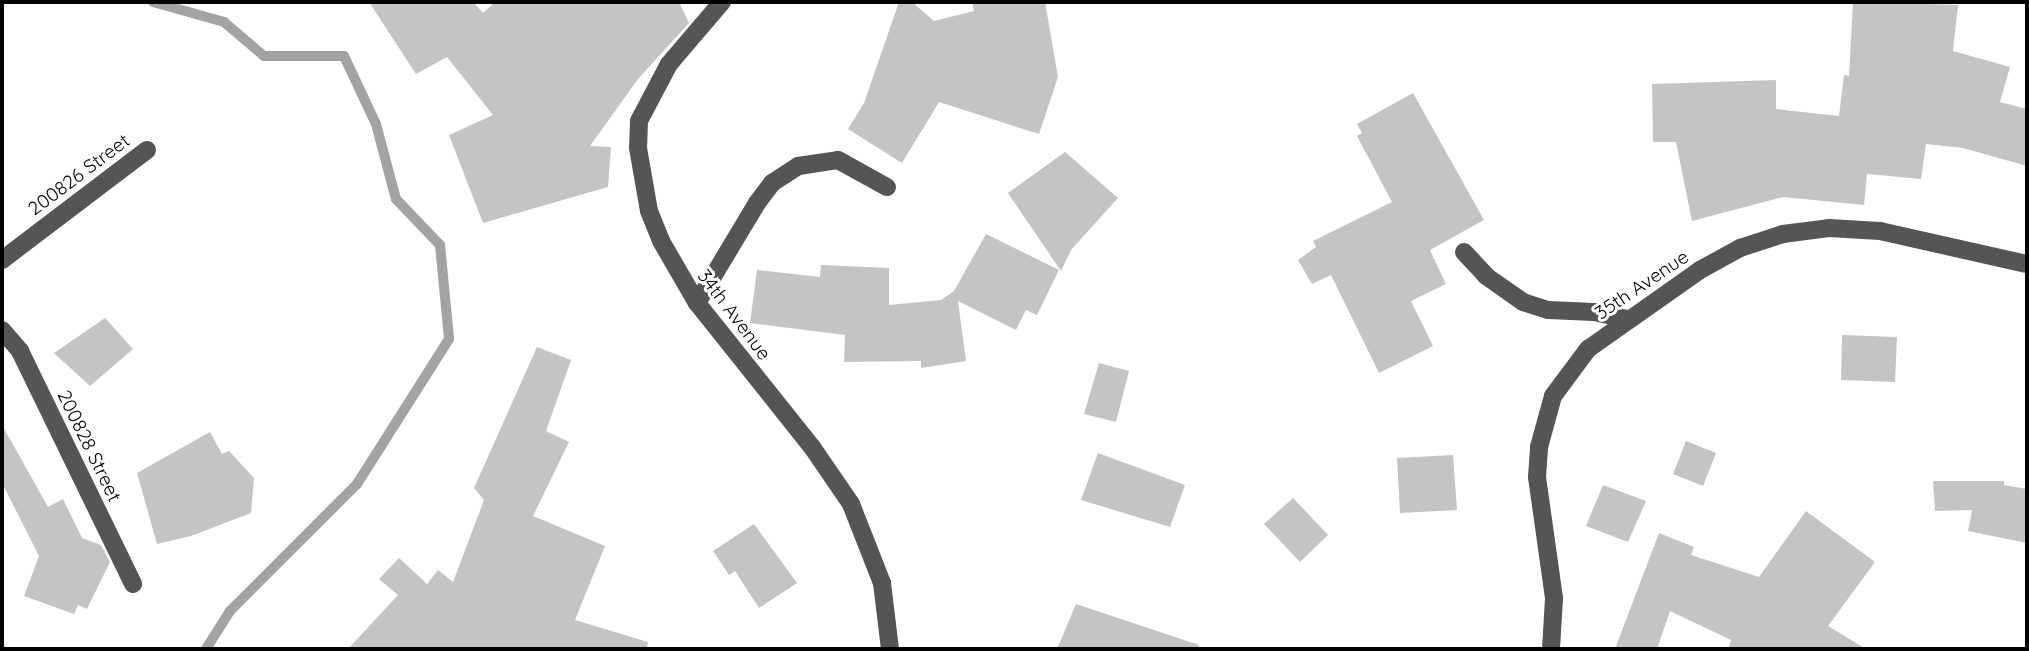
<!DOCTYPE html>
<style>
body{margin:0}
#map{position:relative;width:2029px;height:651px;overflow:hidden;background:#fff;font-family:Quicksand,sans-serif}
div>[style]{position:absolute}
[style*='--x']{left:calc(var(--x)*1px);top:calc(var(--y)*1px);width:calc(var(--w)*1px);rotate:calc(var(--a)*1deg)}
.stream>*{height:10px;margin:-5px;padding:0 5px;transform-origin:5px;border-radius:5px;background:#a3a3a3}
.building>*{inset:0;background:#c4c4c4}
.minor>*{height:18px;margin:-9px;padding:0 9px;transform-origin:9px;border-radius:9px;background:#555}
span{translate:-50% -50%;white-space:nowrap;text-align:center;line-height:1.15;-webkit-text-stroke:6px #fff;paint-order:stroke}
.street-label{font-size:19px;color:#000}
.frame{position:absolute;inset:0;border:4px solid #000;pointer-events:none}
</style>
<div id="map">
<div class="stream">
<div style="--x:153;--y:2;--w:74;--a:15.7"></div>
<div style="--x:224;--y:22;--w:52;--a:40.4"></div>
<div style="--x:264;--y:56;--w:80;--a:0"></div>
<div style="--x:344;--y:56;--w:75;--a:64.8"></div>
<div style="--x:376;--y:124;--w:78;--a:75.1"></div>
<div style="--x:396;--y:199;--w:64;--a:46.3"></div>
<div style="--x:440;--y:245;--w:94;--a:84.5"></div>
<div style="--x:449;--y:339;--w:172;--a:122.4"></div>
<div style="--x:357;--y:484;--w:180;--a:135"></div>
<div style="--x:230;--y:611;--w:45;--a:122.3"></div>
</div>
<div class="building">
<div style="clip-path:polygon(369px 2px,473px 2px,483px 13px,495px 2px,679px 2px,689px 23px,638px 79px,590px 146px,611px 147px,608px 187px,483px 223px,449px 135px,493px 115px,447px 57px,416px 74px)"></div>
<div style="clip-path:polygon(899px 2px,912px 2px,934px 21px,974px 11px,972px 2px,1045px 2px,1058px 77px,1039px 134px,939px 102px,902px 163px,848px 129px,864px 103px)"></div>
<div style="clip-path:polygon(1853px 2px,1958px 5px,1953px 51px,2010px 67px,2000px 102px,2027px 109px,2027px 166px,1963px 148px,1926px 144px,1921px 179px,1867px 174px,1864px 205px,1783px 197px,1692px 221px,1676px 142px,1653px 142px,1652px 84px,1776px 80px,1776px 109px,1839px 116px,1844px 75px,1849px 76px)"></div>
<div style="clip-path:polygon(1413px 93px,1484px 220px,1430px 250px,1446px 284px,1411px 301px,1433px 346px,1379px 373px,1331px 275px,1312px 284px,1298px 260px,1316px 247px,1313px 241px,1392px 202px,1357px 136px,1362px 133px,1357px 124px)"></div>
<div style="clip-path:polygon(1065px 152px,1118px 198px,1071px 250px,1061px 271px,1008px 193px)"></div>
<div style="clip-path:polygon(986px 234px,1059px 270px,1037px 315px,1026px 310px,1016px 330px,958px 301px,966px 361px,921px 368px,921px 361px,844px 362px,845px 335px,750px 323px,757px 270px,820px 277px,821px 265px,889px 268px,889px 305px,941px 300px,954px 291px)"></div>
<div style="clip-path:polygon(105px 318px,133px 349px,90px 386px,54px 353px)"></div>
<div style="clip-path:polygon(1842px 335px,1897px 337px,1895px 382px,1841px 380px)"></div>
<div style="clip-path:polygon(537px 347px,571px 360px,546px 431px,569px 442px,533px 516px,605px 546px,575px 620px,648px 642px,647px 649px,348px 649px,398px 595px,379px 579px,399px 558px,427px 584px,438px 570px,453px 582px,484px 500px,474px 488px)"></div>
<div style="clip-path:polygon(1099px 363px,1129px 371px,1116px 422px,1084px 414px)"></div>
<div style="clip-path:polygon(2px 425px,48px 507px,63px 499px,82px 538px,101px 545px,110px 562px,87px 609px,78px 605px,74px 614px,24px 596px,39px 556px,2px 483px)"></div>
<div style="clip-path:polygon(210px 432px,222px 454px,229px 451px,254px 478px,251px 513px,191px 536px,157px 544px,137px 473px)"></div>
<div style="clip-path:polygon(1686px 441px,1716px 453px,1703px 486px,1673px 474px)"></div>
<div style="clip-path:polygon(1098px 453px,1185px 485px,1170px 527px,1081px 500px)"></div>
<div style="clip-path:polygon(1453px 455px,1457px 510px,1400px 513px,1397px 458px)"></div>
<div style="clip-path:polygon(1933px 481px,2004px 481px,2004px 485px,2027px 489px,2027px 543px,1968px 531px,1972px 510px,1935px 511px)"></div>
<div style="clip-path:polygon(1603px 485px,1646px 501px,1628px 542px,1586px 526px)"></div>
<div style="clip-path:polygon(1293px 498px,1328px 535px,1300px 562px,1264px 524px)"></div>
<div style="clip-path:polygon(1806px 511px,1875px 562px,1828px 626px,1866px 649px,1728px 649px,1731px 640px,1670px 611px,1657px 649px,1615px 649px,1659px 533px,1694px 547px,1691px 555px,1759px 577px)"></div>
<div style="clip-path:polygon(754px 524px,797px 583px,759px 608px,735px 571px,729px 575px,713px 551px)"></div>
<div style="clip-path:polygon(1076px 604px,1199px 645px,1198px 649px,1057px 649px)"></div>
</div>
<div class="minor">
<div style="--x:722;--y:2;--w:82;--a:130.5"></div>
<div style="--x:669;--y:64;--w:64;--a:117.8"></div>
<div style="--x:639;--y:121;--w:27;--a:92"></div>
<div style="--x:638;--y:148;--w:64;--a:80.1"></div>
<div style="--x:649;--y:211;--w:32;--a:68"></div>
<div style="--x:661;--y:241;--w:72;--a:59.9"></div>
<div style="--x:697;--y:303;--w:184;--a:51.4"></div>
<div style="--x:812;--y:447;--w:69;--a:55.6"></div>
<div style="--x:851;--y:504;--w:85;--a:68.6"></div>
<div style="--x:882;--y:583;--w:66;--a:83.1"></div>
<div style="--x:1464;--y:252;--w:33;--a:47"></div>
<div style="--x:1486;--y:276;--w:45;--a:35.1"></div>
<div style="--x:1523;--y:302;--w:26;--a:18"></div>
<div style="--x:1548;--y:310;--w:46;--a:2.5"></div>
<div style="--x:1594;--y:312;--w:33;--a:12"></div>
<div style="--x:2;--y:260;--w:182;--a:-37.2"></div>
<div style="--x:697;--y:303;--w:117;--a:-59"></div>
<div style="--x:757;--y:203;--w:25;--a:-53"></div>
<div style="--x:772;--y:183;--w:31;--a:-33"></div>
<div style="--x:798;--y:166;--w:40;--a:-8.5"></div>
<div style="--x:838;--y:160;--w:56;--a:28.9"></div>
<div style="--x:2;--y:330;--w:28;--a:49"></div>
<div style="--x:20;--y:351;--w:259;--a:64.1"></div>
<div style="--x:1551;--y:649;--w:51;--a:-86.6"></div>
<div style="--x:1554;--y:598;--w:122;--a:-98"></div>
<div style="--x:1537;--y:477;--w:30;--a:-86"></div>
<div style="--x:1539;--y:447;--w:53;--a:-74.6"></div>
<div style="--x:1553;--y:396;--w:59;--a:-53.3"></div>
<div style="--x:1588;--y:349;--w:137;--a:-35.2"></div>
<div style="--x:1700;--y:270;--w:46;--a:-28.8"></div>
<div style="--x:1740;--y:248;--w:45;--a:-18"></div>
<div style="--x:1783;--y:234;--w:46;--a:-7.4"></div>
<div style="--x:1829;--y:228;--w:51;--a:3.4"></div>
<div style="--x:1880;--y:231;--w:151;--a:12.7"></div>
</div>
<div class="street-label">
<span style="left:79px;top:175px;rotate:-37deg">200826 Street</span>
<span style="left:1642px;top:285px;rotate:-34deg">35th Avenue</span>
<span style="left:734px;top:315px;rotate:53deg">34th Avenue</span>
<span style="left:89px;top:446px;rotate:64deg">200828 Street</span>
</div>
<div class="frame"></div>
</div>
